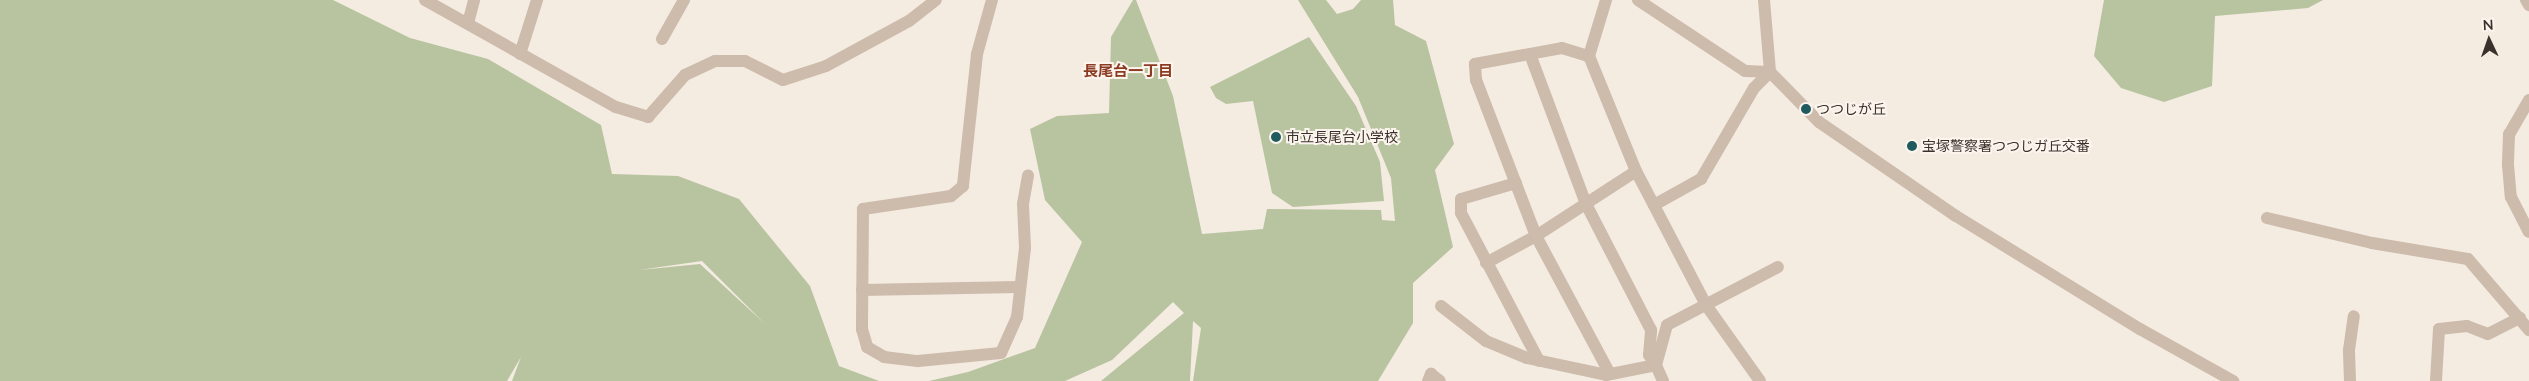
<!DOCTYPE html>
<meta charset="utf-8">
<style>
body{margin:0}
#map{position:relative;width:2529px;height:381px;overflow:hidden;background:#f4ebe1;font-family:Lato,"Noto Sans JP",sans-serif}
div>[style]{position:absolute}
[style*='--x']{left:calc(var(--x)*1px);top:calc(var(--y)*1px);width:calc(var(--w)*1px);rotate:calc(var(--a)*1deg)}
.green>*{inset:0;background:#b8c4a0}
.minor>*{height:12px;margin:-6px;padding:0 6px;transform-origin:6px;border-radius:6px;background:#cdbbac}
.dots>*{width:14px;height:14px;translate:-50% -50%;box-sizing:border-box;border:2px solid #fbf5ee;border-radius:50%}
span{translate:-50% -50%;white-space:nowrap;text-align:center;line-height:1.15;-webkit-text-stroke:4px #fbf5ee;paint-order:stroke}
.poi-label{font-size:14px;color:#3b302b}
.left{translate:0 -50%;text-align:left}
.neighbourhood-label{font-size:15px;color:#8c3b22;font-weight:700}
.north{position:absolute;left:2464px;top:15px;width:50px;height:50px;-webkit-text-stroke:4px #fbf5ee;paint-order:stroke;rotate:357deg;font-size:14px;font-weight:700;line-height:20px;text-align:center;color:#3b302b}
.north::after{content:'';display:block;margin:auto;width:18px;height:22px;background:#3b302b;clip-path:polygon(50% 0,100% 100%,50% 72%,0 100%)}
</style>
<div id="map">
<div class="green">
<div style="clip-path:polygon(evenodd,0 0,333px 0,410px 38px,488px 59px,601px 125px,612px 174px,678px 176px,739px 199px,810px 286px,839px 366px,879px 381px,512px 381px,521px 357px,507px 381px,0 381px,0 0,702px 261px,765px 324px,700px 264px,639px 270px,702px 261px)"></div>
<div style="clip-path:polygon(1133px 0,1136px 0,1173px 96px,1202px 234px,1263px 229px,1267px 209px,1381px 210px,1382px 220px,1395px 221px,1391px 178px,1358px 97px,1298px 0,1326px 0,1337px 14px,1353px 9px,1361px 0,1393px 0,1395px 25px,1426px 41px,1454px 144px,1435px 170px,1453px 247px,1413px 283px,1413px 323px,1378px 381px,1193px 381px,1201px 328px,1193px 321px,1190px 381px,1101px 381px,1184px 313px,1173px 302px,1112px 360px,1065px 381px,929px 381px,968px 372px,1035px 348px,1082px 242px,1045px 200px,1030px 129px,1057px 116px,1109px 113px,1111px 37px)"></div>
<div style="clip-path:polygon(2104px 0,2323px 0,2308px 8px,2215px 16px,2212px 86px,2164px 102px,2121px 88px,2094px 56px)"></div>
<div style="clip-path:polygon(1309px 37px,1356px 106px,1380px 162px,1384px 201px,1293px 207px,1272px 193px,1253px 101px,1226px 104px,1216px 98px,1210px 87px)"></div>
</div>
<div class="minor">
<div style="--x:425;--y:0;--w:219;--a:29.3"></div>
<div style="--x:616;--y:107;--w:34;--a:17"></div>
<div style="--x:648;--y:117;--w:56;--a:-48.6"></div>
<div style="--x:685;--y:75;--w:33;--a:-25"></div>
<div style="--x:715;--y:61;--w:30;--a:0"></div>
<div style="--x:745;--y:61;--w:42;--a:26.6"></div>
<div style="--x:783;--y:80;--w:45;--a:-18"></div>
<div style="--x:826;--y:66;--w:94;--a:-28.5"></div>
<div style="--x:909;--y:21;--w:34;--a:-38"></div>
<div style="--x:992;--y:0;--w:56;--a:105.5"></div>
<div style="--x:977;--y:54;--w:133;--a:96.1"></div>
<div style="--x:963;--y:186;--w:16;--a:140"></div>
<div style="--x:951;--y:196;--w:89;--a:171.6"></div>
<div style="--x:863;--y:209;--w:120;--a:90.5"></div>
<div style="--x:862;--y:329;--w:19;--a:74"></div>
<div style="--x:867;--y:347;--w:20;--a:30"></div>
<div style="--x:884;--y:357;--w:34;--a:7"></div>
<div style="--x:918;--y:361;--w:83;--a:-5.5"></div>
<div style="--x:1001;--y:353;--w:39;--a:-66"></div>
<div style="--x:1017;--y:317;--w:69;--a:-83.4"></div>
<div style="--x:1025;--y:248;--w:44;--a:-92.6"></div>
<div style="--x:1023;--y:204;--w:29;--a:-80"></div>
<div style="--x:1638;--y:0;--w:128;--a:33.6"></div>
<div style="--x:1745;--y:71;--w:25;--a:2"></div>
<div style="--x:1764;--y:0;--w:72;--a:85.2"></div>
<div style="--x:1770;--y:72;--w:70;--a:45.6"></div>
<div style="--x:1819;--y:122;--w:166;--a:34.5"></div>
<div style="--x:1956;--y:216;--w:216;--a:31.6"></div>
<div style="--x:2140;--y:329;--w:107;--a:29.2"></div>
<div style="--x:2526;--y:0;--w:6;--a:59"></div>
<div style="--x:468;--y:23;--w:24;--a:-75"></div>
<div style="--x:662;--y:39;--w:45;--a:-60.6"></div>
<div style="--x:520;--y:54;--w:57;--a:-72.5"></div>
<div style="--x:1589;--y:56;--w:59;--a:-73.1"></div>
<div style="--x:2529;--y:100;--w:39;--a:120"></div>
<div style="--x:2509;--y:134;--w:31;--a:92"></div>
<div style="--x:2508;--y:165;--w:32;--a:85"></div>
<div style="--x:2511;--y:197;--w:39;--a:63"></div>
<div style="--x:1516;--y:183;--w:57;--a:163.8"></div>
<div style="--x:1461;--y:199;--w:14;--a:90"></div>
<div style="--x:1461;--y:213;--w:167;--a:62.2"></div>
<div style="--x:1654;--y:205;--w:54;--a:-29"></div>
<div style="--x:1701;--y:179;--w:105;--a:-59.8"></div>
<div style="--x:1754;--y:88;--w:23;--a:-45"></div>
<div style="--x:2267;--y:218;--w:108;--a:13.4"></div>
<div style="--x:2372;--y:243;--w:97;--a:9.5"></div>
<div style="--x:2468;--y:259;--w:94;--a:49.3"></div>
<div style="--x:1486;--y:263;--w:57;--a:-28.4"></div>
<div style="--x:1536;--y:236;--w:119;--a:-33"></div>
<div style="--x:862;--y:290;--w:158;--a:-1.1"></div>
<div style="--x:1441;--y:306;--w:57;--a:37.9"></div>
<div style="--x:1486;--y:341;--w:44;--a:22.5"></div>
<div style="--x:1527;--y:358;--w:81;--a:12.1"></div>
<div style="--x:1606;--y:375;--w:51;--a:-11.3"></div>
<div style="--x:1656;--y:365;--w:12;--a:-125"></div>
<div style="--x:1649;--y:355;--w:25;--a:-85"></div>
<div style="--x:1651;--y:330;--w:142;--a:-117.3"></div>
<div style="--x:1586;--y:204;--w:160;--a:-110.5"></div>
<div style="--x:1610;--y:374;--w:157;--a:-118.2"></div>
<div style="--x:1536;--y:236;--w:167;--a:-111"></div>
<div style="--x:1476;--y:80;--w:16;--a:-94"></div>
<div style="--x:1475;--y:64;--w:88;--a:-10.4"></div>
<div style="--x:1562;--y:48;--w:28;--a:17"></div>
<div style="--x:1589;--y:56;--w:124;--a:67.8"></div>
<div style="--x:1636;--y:171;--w:151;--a:62.4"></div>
<div style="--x:1706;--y:305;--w:93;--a:54.6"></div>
<div style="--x:1428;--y:381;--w:8;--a:-67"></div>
<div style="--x:1431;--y:374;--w:11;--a:38"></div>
<div style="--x:1663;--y:381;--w:17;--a:-114"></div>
<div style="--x:1656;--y:365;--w:41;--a:-74.6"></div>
<div style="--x:1667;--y:325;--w:125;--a:-27.6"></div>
<div style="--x:2350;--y:381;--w:31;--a:-92"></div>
<div style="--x:2349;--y:350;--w:34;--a:-82"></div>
<div style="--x:2436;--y:381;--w:52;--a:-86.7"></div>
<div style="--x:2439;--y:329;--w:28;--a:-6"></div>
<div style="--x:2467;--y:326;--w:22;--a:21"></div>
<div style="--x:2488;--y:334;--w:36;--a:-27"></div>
</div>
<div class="dots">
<div style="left:1806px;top:109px;background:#1f5a5e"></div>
<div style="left:1276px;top:137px;background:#1f5a5e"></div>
<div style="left:1912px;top:146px;background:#1f5a5e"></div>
</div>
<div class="poi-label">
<span class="left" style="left:1816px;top:109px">つつじが丘</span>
<span class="left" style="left:1286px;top:137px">市立長尾台小学校</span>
<span class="left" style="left:1922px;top:146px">宝塚警察署つつじガ丘交番</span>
</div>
<div class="neighbourhood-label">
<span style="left:1128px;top:71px">長尾台一丁目</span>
</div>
<div class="north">N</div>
</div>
